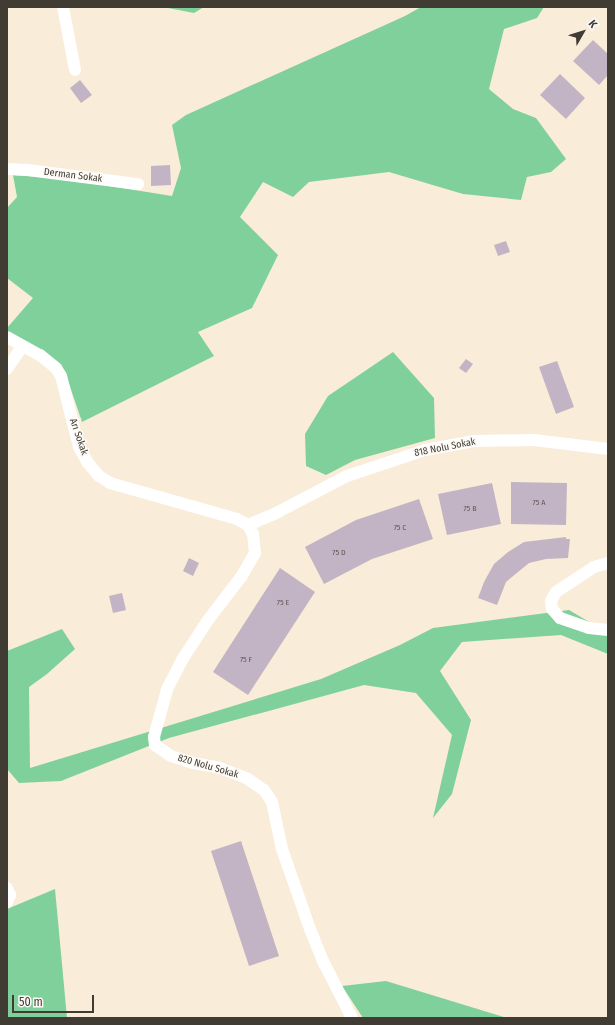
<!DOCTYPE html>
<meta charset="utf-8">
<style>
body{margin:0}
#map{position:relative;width:615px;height:1025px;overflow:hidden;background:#f9ecd8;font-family:"Fira Sans Condensed",sans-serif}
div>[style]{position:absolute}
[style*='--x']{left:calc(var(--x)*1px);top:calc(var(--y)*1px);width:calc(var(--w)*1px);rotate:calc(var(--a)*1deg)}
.forest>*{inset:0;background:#80d09c}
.building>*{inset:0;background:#c3b4c5}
.minor>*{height:12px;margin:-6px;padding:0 6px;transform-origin:6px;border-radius:6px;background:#fff}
span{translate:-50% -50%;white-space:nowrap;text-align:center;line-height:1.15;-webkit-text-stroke:3px #fdfaf6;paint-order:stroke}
.number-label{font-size:8px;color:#615958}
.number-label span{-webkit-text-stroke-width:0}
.street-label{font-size:10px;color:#403b33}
.frame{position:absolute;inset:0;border:8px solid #403b33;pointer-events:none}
.north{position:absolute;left:563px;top:12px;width:40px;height:40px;-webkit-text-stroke:3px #fdfaf6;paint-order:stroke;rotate:51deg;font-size:11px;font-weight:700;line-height:16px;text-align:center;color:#403b33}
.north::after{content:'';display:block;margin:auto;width:14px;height:18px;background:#403b33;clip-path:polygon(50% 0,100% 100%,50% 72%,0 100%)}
.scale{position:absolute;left:12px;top:995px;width:82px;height:18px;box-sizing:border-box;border:2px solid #403b33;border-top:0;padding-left:5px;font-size:12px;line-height:14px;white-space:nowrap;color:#403b33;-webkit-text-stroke:3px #fdfaf6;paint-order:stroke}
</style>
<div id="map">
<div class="forest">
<div style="clip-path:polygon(163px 7px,204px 7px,194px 13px)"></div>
<div style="clip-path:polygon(421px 7px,544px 7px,537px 18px,504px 29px,489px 89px,513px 109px,536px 118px,566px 159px,551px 172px,527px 177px,521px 200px,463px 194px,389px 172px,309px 182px,293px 197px,263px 182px,240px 217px,278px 255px,252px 308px,198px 332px,214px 356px,82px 422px,65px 372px,7px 333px,7px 328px,33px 298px,7px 278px,7px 208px,17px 197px,13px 175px,65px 179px,172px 196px,181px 168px,172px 125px,186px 115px,405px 16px)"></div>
<div style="clip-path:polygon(393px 352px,434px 398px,435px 438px,355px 460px,326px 475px,306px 466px,305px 434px,328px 396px)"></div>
<div style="clip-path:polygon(569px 610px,591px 623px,608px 626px,608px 654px,561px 635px,462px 642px,440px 671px,471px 720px,452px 794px,433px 818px,452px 735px,416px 693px,364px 685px,169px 738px,61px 781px,19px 783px,7px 769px,7px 651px,62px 629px,75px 649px,47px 674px,29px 687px,30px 768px,321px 679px,400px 645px,433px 628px)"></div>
<div style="clip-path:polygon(55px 889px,67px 1018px,7px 1018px,7px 909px)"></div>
<div style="clip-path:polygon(386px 981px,507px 1018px,363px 1018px,342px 986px)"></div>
</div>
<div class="building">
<div style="clip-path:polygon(593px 40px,608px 54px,608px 75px,599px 85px,573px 61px)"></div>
<div style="clip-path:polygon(560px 74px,585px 98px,566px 119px,540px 95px)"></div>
<div style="clip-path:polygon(80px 80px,92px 95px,81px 103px,70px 88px)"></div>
<div style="clip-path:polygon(170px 165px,171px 185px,151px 186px,151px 166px)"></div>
<div style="clip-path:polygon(506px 241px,510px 252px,498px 256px,494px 245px)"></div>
<div style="clip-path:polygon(466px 359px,473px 364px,466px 373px,459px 368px)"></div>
<div style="clip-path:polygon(557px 361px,574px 407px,556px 414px,539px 367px)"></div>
<div style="clip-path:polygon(511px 482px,567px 483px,566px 525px,511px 524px)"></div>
<div style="clip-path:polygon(492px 483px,501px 524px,447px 535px,438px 494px)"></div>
<div style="clip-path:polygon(419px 499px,433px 539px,372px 559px,324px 584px,305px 547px,356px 520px)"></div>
<div style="clip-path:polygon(566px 537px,566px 539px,570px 539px,568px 558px,546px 559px,529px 563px,506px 582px,497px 605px,478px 598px,484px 582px,494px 564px,508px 552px,524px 542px)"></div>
<div style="clip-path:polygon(189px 558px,199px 563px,193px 576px,183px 571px)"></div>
<div style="clip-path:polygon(280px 568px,315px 592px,248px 695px,213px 672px)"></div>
<div style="clip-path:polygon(122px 593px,126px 610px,113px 613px,109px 596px)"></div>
<div style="clip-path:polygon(241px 841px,279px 956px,249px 966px,211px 851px)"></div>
</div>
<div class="minor">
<div style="--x:63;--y:7;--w:64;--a:79.2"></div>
<div style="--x:7;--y:169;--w:21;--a:3"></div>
<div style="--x:28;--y:170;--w:111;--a:7.3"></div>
<div style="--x:7;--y:337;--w:38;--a:29"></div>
<div style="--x:40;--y:355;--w:21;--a:39"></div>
<div style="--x:56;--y:368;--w:9;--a:58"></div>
<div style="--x:61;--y:376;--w:73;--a:75.8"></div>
<div style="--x:79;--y:447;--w:18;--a:61"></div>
<div style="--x:88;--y:463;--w:17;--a:50"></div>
<div style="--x:99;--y:476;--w:13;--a:32"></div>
<div style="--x:110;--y:483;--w:132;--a:15.8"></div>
<div style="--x:237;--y:519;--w:13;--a:29"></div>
<div style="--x:7;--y:369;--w:27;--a:-56"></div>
<div style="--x:248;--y:525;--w:10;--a:61"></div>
<div style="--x:253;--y:534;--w:19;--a:84"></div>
<div style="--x:255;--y:553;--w:28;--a:120"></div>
<div style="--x:241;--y:577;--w:54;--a:127.5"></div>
<div style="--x:208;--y:620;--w:48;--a:123"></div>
<div style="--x:182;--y:660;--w:34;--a:117"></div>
<div style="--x:167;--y:690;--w:49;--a:105.5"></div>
<div style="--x:154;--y:737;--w:8;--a:83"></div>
<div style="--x:155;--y:745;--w:19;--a:35"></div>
<div style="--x:171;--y:756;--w:23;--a:18"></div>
<div style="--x:193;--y:763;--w:27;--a:10"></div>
<div style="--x:220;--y:768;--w:30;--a:21"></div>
<div style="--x:248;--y:779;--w:19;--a:35"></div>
<div style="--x:264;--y:790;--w:14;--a:56"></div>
<div style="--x:272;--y:802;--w:48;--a:78"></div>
<div style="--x:282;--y:849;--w:85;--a:70.7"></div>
<div style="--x:310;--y:929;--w:37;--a:68"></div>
<div style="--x:324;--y:963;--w:62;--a:63"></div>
<div style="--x:248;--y:525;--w:33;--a:-23"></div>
<div style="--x:278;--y:512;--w:78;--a:-27.6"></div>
<div style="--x:347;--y:476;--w:82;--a:-18.4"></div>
<div style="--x:425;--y:450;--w:50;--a:-10.4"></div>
<div style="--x:474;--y:441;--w:60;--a:-1"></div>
<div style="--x:534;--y:440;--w:75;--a:6.9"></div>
<div style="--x:608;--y:563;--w:15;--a:164"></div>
<div style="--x:594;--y:567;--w:45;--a:146.7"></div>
<div style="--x:556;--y:592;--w:10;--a:119"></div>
<div style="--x:551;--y:601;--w:8;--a:83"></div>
<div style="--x:552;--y:609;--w:12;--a:48"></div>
<div style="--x:560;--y:618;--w:31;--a:19"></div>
<div style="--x:589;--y:628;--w:19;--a:6"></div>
<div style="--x:7;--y:888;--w:8;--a:67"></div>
<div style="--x:10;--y:895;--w:8;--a:113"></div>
</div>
<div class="number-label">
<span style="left:539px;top:503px">75 A</span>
<span style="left:470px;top:509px">75 B</span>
<span style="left:400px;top:528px">75 C</span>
<span style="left:339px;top:553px">75 D</span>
<span style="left:283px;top:603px">75 E</span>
<span style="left:246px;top:660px">75 F</span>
</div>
<div class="street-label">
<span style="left:73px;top:176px;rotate:7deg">Derman Sokak</span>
<span style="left:78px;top:437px;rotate:71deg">Arı Sokak</span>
<span style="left:445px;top:448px;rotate:-11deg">818 Nolu Sokak</span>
<span style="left:208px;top:767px;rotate:16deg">820 Nolu Sokak</span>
</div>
<div class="frame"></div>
<div class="north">K</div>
<div class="scale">50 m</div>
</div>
